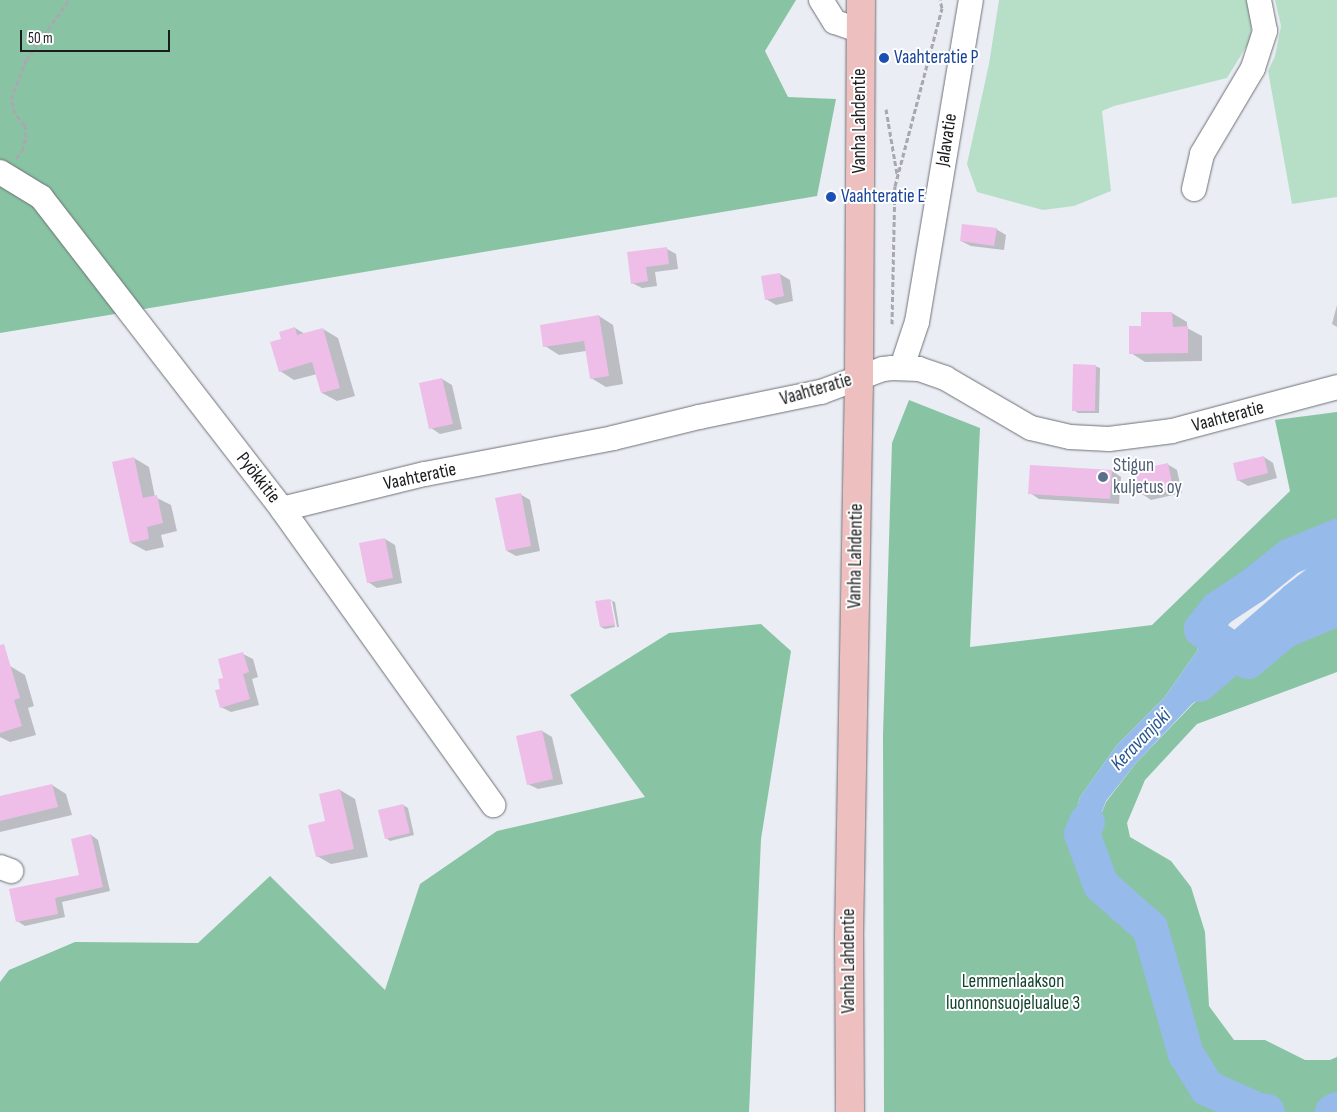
<!DOCTYPE html>
<meta charset="utf-8">
<style>
body{margin:0}
#map{position:relative;width:1337px;height:1112px;overflow:hidden;background:#eaedf4;font-family:"Sofia Sans Condensed",sans-serif}
div>[style]{position:absolute}
[style*='--x']{left:calc(var(--x)*1px);top:calc(var(--y)*1px);width:calc(var(--w)*1px);rotate:calc(var(--a)*1deg)}
.green>*{inset:0;background:#b7dfc8}
.forest>*{inset:0;background:#88c4a3}
.water>*{inset:0;background:#96bae9}
.shadow>*{inset:0;background:#0003}
.river>*{height:36px;margin:-18px;padding:0 18px;transform-origin:18px;border-radius:18px;background:#96bae9}
.building>*{inset:0;background:#eebee8}
.path>*{height:3px;margin-top:-1.5px;transform-origin:0;background:repeating-linear-gradient(90deg,#a7a9af 0 5px,transparent 0 7.5px)}
.roads{filter:drop-shadow(0 0 1px #6e7076) drop-shadow(0 0 1px #6e7076)}
.minor>*{height:24px;margin:-12px;padding:0 12px;transform-origin:12px;border-radius:12px;background:#fff}
.major>*{height:28px;margin:-14px;padding:0 14px;transform-origin:14px;border-radius:14px;background:#edbfbf}
.dots>*{width:14px;height:14px;translate:-50% -50%;box-sizing:border-box;border:2px solid #fff;border-radius:50%}
span{translate:-50% -50%;white-space:nowrap;text-align:center;line-height:1.15;-webkit-text-stroke:4px #fff;paint-order:stroke}
.transit-label{font-size:19px;color:#164399}
.left{translate:0 -50%;text-align:left}
.street-label{font-size:19px;color:#1b1c1e}
.service-label{font-size:19px;color:#4e5e75}
.park-label{font-size:19px;color:#13432d}
.water-label{font-size:20px;color:#265690;font-style:italic}
.scale{position:absolute;left:20px;top:30px;width:150px;height:22px;box-sizing:border-box;border:2px solid #1b1c1e;border-top:0;padding-left:6px;font-size:15px;line-height:18px;white-space:nowrap;color:#1b1c1e;-webkit-text-stroke:4px #fff;paint-order:stroke}
</style>
<div id="map">
<div class="green">
<div style="clip-path:polygon(999px 0,1248px 0,1251px 17px,1251px 39px,1227px 78px,1114px 106px,1102px 111px,1111px 191px,1074px 206px,1043px 210px,977px 192px,967px 164px,989px 64px)"></div>
<div style="clip-path:polygon(1275px 0,1337px 0,1337px 197px,1292px 204px,1268px 71px,1275px 56px,1281px 26px)"></div>
</div>
<div class="forest">
<div style="clip-path:polygon(0 0,796px 0,765px 51px,788px 97px,836px 99px,817px 196px,138px 310px,0 160px)"></div>
<div style="clip-path:polygon(0 182px,36px 204px,121px 313px,0 333px)"></div>
<div style="clip-path:polygon(909px 400px,980px 428px,970px 647px,1152px 625px,1290px 491px,1275px 420px,1337px 412px,1337px 537px,1289px 558px,1254px 585px,1218px 609px,1202px 629px,1197px 651px,1164px 698px,1117px 745px,1080px 797px,1069px 840px,1095px 830px,1106px 802px,1136px 763px,1193px 704px,1285px 630px,1326px 613px,1337px 603px,1337px 672px,1197px 724px,1145px 780px,1127px 823px,1130px 837px,1171px 861px,1191px 887px,1205px 932px,1209px 1006px,1234px 1040px,1265px 1040px,1305px 1060px,1330px 1060px,1337px 1057px,1337px 1112px,884px 1112px,883px 735px,892px 443px)"></div>
<div style="clip-path:polygon(761px 624px,791px 651px,761px 839px,749px 1112px,0 1112px,0 982px,9px 970px,75px 942px,198px 943px,270px 876px,385px 990px,420px 884px,497px 831px,645px 797px,570px 695px,669px 633px)"></div>
</div>
<div class="water">
<div style="clip-path:polygon(1202px 629px,1248px 661px,1192px 704px,1136px 763px,1106px 801px,1095px 830px,1104px 862px,1086px 874px,1069px 840px,1080px 797px,1117px 745px,1164px 698px,1197px 651px)"></div>
</div>
<div class="shadow">
<div style="clip-path:polygon(996px 229px,1006px 235px,1004px 250px,971px 246px,961px 241px)"></div>
<div style="clip-path:polygon(667px 249px,676px 254px,678px 269px,655px 272px,657px 286px,642px 288px,632px 283px,629px 254px)"></div>
<div style="clip-path:polygon(780px 274px,790px 280px,793px 301px,776px 305px,766px 299px)"></div>
<div style="clip-path:polygon(1337px 305px,1337px 327px,1332px 324px)"></div>
<div style="clip-path:polygon(1172px 313px,1187px 322px,1187px 328px,1202px 336px,1202px 361px,1145px 362px,1131px 353px,1142px 327px,1142px 314px)"></div>
<div style="clip-path:polygon(599px 316px,613px 325px,623px 384px,606px 387px,591px 378px,586px 351px,559px 355px,545px 346px)"></div>
<div style="clip-path:polygon(295px 328px,305px 334px,323px 329px,338px 338px,355px 396px,337px 401px,322px 393px,317px 374px,294px 380px,280px 371px,283px 340px)"></div>
<div style="clip-path:polygon(1095px 366px,1100px 368px,1099px 413px,1078px 413px,1074px 410px)"></div>
<div style="clip-path:polygon(442px 379px,452px 385px,462px 429px,440px 434px,431px 428px,420px 384px)"></div>
<div style="clip-path:polygon(1264px 457px,1273px 463px,1277px 478px,1248px 486px,1238px 480px)"></div>
<div style="clip-path:polygon(134px 458px,149px 467px,155px 497px,171px 505px,177px 531px,161px 535px,164px 547px,146px 551px,131px 543px)"></div>
<div style="clip-path:polygon(1167px 464px,1177px 470px,1182px 493px,1151px 500px,1142px 494px)"></div>
<div style="clip-path:polygon(1112px 471px,1121px 477px,1119px 504px,1039px 499px,1030px 493px)"></div>
<div style="clip-path:polygon(520px 494px,530px 500px,540px 551px,516px 556px,507px 551px)"></div>
<div style="clip-path:polygon(385px 539px,395px 545px,402px 583px,377px 588px,368px 582px)"></div>
<div style="clip-path:polygon(610px 600px,615px 602px,619px 627px,617px 627px,612px 601px,610px 601px,615px 627px,605px 629px,601px 627px,596px 602px)"></div>
<div style="clip-path:polygon(243px 654px,253px 659px,258px 677px,252px 679px,259px 705px,231px 712px,221px 707px,222px 689px)"></div>
<div style="clip-path:polygon(10px 666px,25px 675px,34px 706px,28px 708px,36px 735px,10px 742px,0 737px,0 669px)"></div>
<div style="clip-path:polygon(542px 731px,552px 737px,563px 784px,538px 789px,528px 784px,517px 737px)"></div>
<div style="clip-path:polygon(52px 785px,66px 794px,72px 815px,0 832px,0 798px)"></div>
<div style="clip-path:polygon(340px 790px,355px 799px,368px 857px,331px 864px,317px 856px,326px 822px)"></div>
<div style="clip-path:polygon(403px 805px,408px 808px,414px 835px,390px 841px,386px 838px)"></div>
<div style="clip-path:polygon(91px 835px,98px 840px,110px 891px,62px 902px,65px 917px,25px 926px,17px 921px,81px 876px)"></div>
</div>
<div class="river">
<div style="--x:1337;--y:537;--w:52;--a:157.4"></div>
<div style="--x:1289;--y:557;--w:45;--a:141.3"></div>
<div style="--x:1254;--y:585;--w:43;--a:146.3"></div>
<div style="--x:1218;--y:609;--w:26;--a:129"></div>
<div style="--x:1202;--y:629;--w:56;--a:34.8"></div>
<div style="--x:1248;--y:661;--w:48;--a:-40"></div>
<div style="--x:1285;--y:630;--w:44;--a:-22.5"></div>
<div style="--x:1326;--y:613;--w:15;--a:-42"></div>
<div style="--x:1199;--y:684;--w:127;--a:-40.8"></div>
<div style="--x:1295;--y:601;--w:42;--a:-38.2"></div>
<div style="--x:1328;--y:575;--w:9;--a:-13"></div>
<div style="--x:1087;--y:822;--w:13;--a:113"></div>
<div style="--x:1082;--y:834;--w:54;--a:69.6"></div>
<div style="--x:1101;--y:885;--w:65;--a:41.3"></div>
<div style="--x:1150;--y:928;--w:131;--a:74.1"></div>
<div style="--x:1186;--y:1054;--w:40;--a:58"></div>
<div style="--x:1207;--y:1088;--w:57;--a:23.9"></div>
<div style="--x:1259;--y:1111;--w:8;--a:7"></div>
<div style="--x:1333;--y:1112;--w:4;--a:-27"></div>
</div>
<div class="building">
<div style="clip-path:polygon(962px 224px,997px 228px,994px 246px,960px 241px)"></div>
<div style="clip-path:polygon(667px 247px,669px 264px,646px 267px,648px 281px,631px 284px,627px 252px)"></div>
<div style="clip-path:polygon(780px 273px,784px 296px,765px 300px,761px 276px)"></div>
<div style="clip-path:polygon(1141px 312px,1172px 312px,1173px 327px,1188px 326px,1188px 353px,1129px 354px,1129px 326px,1141px 326px)"></div>
<div style="clip-path:polygon(599px 315px,609px 376px,590px 379px,584px 341px,543px 347px,540px 325px)"></div>
<div style="clip-path:polygon(295px 327px,297px 335px,323px 328px,340px 388px,321px 393px,312px 362px,279px 372px,270px 342px,281px 339px,279px 332px)"></div>
<div style="clip-path:polygon(1073px 364px,1096px 365px,1095px 411px,1072px 411px)"></div>
<div style="clip-path:polygon(442px 378px,453px 424px,429px 429px,419px 383px)"></div>
<div style="clip-path:polygon(1264px 456px,1268px 473px,1237px 481px,1233px 463px)"></div>
<div style="clip-path:polygon(134px 457px,143px 498px,157px 495px,163px 523px,147px 527px,149px 539px,130px 543px,112px 462px)"></div>
<div style="clip-path:polygon(1168px 463px,1173px 488px,1141px 495px,1135px 470px)"></div>
<div style="clip-path:polygon(1030px 465px,1112px 470px,1110px 499px,1028px 494px)"></div>
<div style="clip-path:polygon(521px 493px,531px 546px,506px 551px,495px 498px)"></div>
<div style="clip-path:polygon(385px 538px,393px 578px,367px 583px,359px 543px)"></div>
<div style="clip-path:polygon(610px 599px,615px 625px,600px 627px,595px 601px)"></div>
<div style="clip-path:polygon(4px 644px,20px 698px,14px 700px,22px 726px,0 733px,0 645px)"></div>
<div style="clip-path:polygon(243px 652px,249px 672px,243px 674px,250px 699px,220px 708px,215px 690px,220px 689px,218px 679px,223px 678px,218px 659px)"></div>
<div style="clip-path:polygon(542px 730px,553px 779px,527px 785px,516px 736px)"></div>
<div style="clip-path:polygon(52px 784px,58px 807px,0 821px,0 796px)"></div>
<div style="clip-path:polygon(340px 789px,354px 849px,316px 857px,308px 825px,325px 821px,319px 794px)"></div>
<div style="clip-path:polygon(403px 804px,410px 833px,385px 839px,378px 810px)"></div>
<div style="clip-path:polygon(91px 834px,103px 887px,55px 898px,58px 914px,16px 922px,9px 889px,79px 875px,71px 839px)"></div>
</div>
<div class="path">
<div style="--x:886;--y:109;--w:66;--a:80.4"></div>
<div style="--x:16;--y:158;--w:9;--a:-49"></div>
<div style="--x:22;--y:151;--w:15;--a:-74"></div>
<div style="--x:26;--y:137;--w:12;--a:-95"></div>
<div style="--x:25;--y:125;--w:15;--a:-132"></div>
<div style="--x:15;--y:114;--w:16;--a:-105"></div>
<div style="--x:11;--y:99;--w:42;--a:-69"></div>
<div style="--x:26;--y:60;--w:74;--a:-54.4"></div>
<div style="--x:892;--y:324;--w:138;--a:-88.8"></div>
<div style="--x:895;--y:186;--w:184;--a:-75.2"></div>
<div style="--x:942;--y:8;--w:8;--a:-104"></div>
</div>
<div class="roads">
<div class="minor">
<div style="--x:821;--y:0;--w:26;--a:58"></div>
<div style="--x:835;--y:22;--w:28;--a:19"></div>
<div style="--x:0;--y:172;--w:48;--a:31.4"></div>
<div style="--x:41;--y:197;--w:394;--a:52.3"></div>
<div style="--x:282;--y:509;--w:364;--a:54.5"></div>
<div style="--x:1194;--y:189;--w:36;--a:-77"></div>
<div style="--x:1202;--y:154;--w:100;--a:-59.3"></div>
<div style="--x:1253;--y:68;--w:39;--a:-72"></div>
<div style="--x:1265;--y:31;--w:32;--a:-101"></div>
<div style="--x:902;--y:367;--w:47;--a:-71.6"></div>
<div style="--x:917;--y:322;--w:326;--a:-80.5"></div>
<div style="--x:282;--y:509;--w:147;--a:-13.8"></div>
<div style="--x:425;--y:474;--w:191;--a:-10.8"></div>
<div style="--x:613;--y:438;--w:89;--a:-13.7"></div>
<div style="--x:699;--y:417;--w:125;--a:-11.6"></div>
<div style="--x:821;--y:392;--w:66;--a:-20.4"></div>
<div style="--x:883;--y:369;--w:9;--a:-6"></div>
<div style="--x:892;--y:368;--w:27;--a:2"></div>
<div style="--x:919;--y:369;--w:28;--a:19"></div>
<div style="--x:945;--y:378;--w:99;--a:30.2"></div>
<div style="--x:1031;--y:428;--w:40;--a:13"></div>
<div style="--x:1070;--y:437;--w:39;--a:3"></div>
<div style="--x:1109;--y:439;--w:64;--a:-7.2"></div>
<div style="--x:1172;--y:431;--w:171;--a:-14.9"></div>
<div style="--x:0;--y:867;--w:12;--a:20"></div>
</div>
<div class="major">
<div style="--x:850;--y:1112;--w:176;--a:-90.3"></div>
<div style="--x:849;--y:936;--w:558;--a:-88.97"></div>
<div style="--x:859;--y:378;--w:378;--a:-89.7"></div>
</div>
</div>
<div class="dots">
<div style="left:884px;top:58px;background:#1a4fb4"></div>
<div style="left:831px;top:197px;background:#1a4fb4"></div>
<div style="left:1103px;top:477px;background:#5c6f8a"></div>
</div>
<div class="transit-label">
<span class="left" style="left:894px;top:58px">Vaahteratie P</span>
<span class="left" style="left:841px;top:197px">Vaahteratie E</span>
</div>
<div class="street-label">
<span style="left:860px;top:121px;rotate:-90deg">Vanha Lahdentie</span>
<span style="left:947px;top:140px;rotate:-81deg">Jalavatie</span>
<span style="left:816px;top:390px;rotate:-16deg">Vaahteratie</span>
<span style="left:1228px;top:417px;rotate:-15deg">Vaahteratie</span>
<span style="left:420px;top:477px;rotate:-12deg">Vaahteratie</span>
<span style="left:258px;top:478px;rotate:52deg">Pyökkitie</span>
<span style="left:856px;top:556px;rotate:-89deg">Vanha Lahdentie</span>
<span style="left:849px;top:961px;rotate:-90deg">Vanha Lahdentie</span>
</div>
<div class="service-label">
<span class="left" style="left:1113px;top:477px">Stigun<br>kuljetus oy</span>
</div>
<div class="park-label">
<span style="left:1013px;top:993px">Lemmenlaakson<br>luonnonsuojelualue 3</span>
</div>
<div class="water-label">
<span style="left:1141px;top:740px;rotate:-46deg">Keravanjoki</span>
</div>
<div class="scale">50 m</div>
</div>
